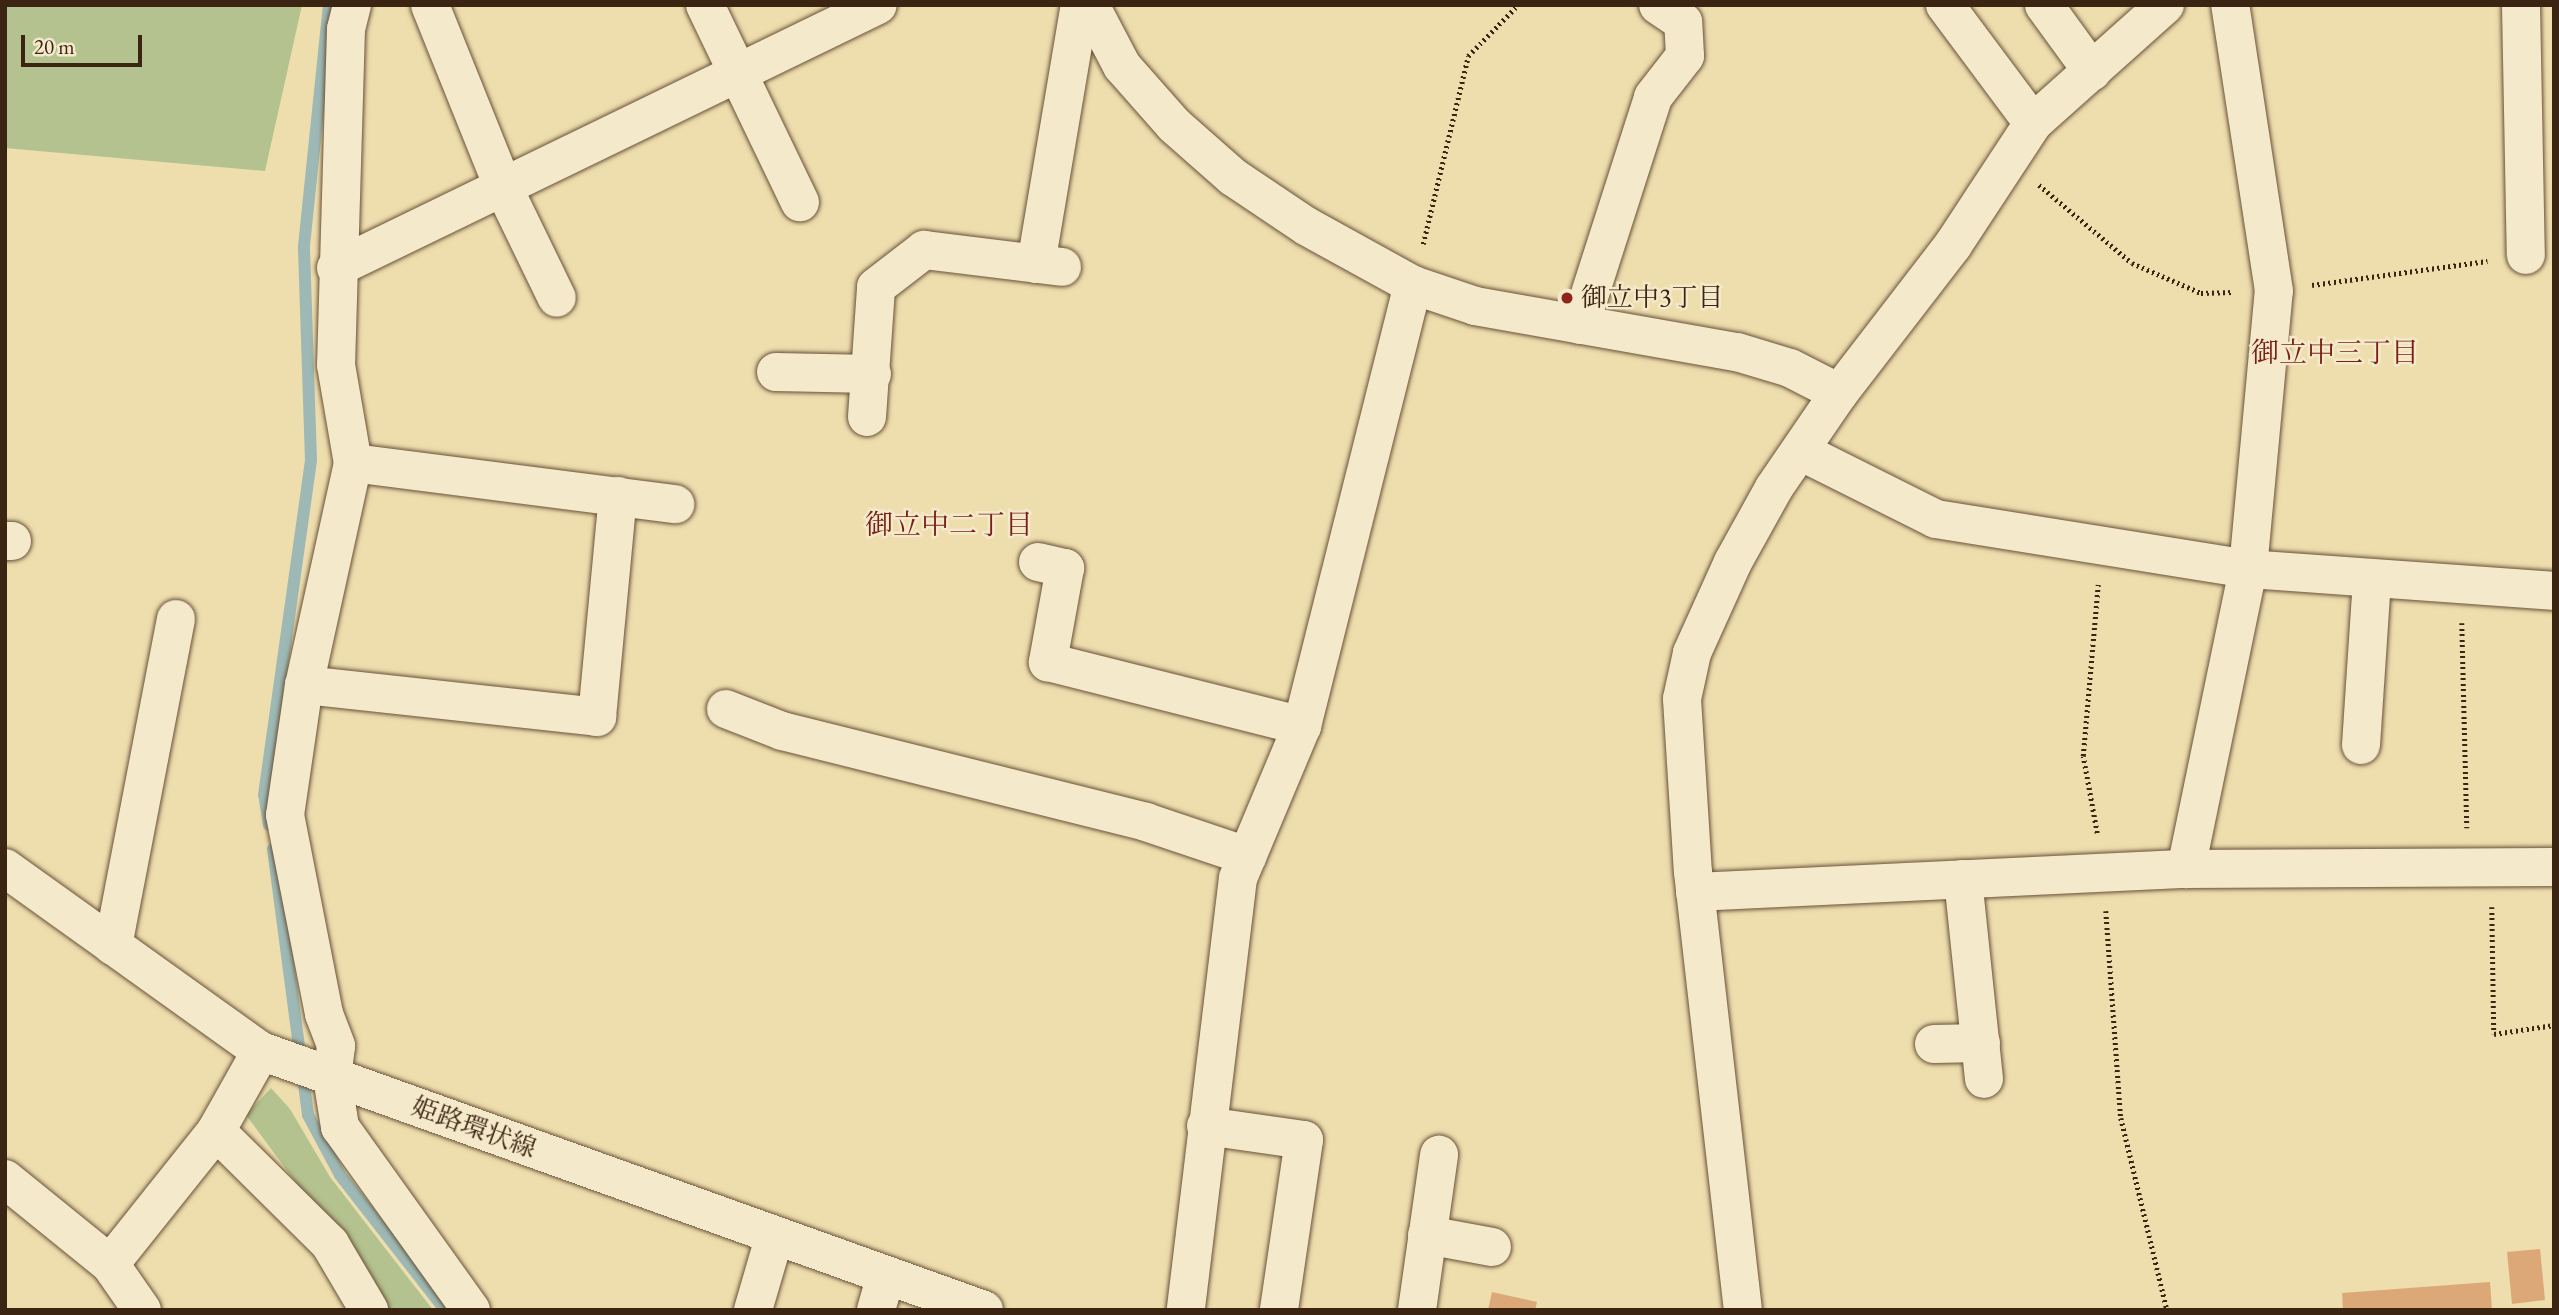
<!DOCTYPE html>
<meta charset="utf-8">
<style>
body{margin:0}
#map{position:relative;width:2559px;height:1315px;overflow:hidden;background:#eeddad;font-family:"EB Garamond","Noto Serif JP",serif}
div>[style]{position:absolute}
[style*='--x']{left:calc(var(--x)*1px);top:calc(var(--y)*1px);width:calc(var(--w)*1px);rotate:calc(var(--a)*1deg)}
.green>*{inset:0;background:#b3c28e}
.stream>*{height:12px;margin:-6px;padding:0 6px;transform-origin:6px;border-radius:6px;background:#9eb9b5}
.building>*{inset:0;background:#dda878}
.path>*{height:4.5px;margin-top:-2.25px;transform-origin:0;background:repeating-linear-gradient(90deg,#3b2412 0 2px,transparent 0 5.5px)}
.roads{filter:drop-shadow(0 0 2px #685239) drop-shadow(0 0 2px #685239)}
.street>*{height:38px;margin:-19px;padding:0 19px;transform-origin:19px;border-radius:19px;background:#f4e9ca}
.secondary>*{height:38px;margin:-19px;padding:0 19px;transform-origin:19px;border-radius:19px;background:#f4e9ca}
.dots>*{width:19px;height:19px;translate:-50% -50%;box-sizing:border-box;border:4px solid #f4e9ca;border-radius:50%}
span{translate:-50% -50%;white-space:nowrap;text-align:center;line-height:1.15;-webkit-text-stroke:5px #f4e9ca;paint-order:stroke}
.poi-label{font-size:26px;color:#3b2412}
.left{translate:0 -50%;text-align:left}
.street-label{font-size:26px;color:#3b2412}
.neighbourhood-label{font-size:28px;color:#7a1f14}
.frame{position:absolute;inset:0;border:7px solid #3b2412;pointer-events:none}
.scale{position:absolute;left:21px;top:35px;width:121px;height:32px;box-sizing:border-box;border:4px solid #3b2412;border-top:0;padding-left:9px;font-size:21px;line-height:24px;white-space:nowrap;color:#3b2412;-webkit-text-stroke:5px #f4e9ca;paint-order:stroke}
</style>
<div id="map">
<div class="green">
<div style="clip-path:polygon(5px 5px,302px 5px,265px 171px,5px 148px)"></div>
<div style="clip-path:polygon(271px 1088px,290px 1109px,330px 1177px,433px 1310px,390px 1310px,246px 1115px)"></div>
</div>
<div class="stream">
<div style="--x:269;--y:825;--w:30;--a:-99"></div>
<div style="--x:264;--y:795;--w:338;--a:-82"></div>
<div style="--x:311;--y:460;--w:214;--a:-91.9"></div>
<div style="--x:304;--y:246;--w:242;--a:-84.1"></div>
<div style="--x:273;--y:849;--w:268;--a:82.5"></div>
<div style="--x:308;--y:1115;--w:68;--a:61.9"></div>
<div style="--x:340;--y:1175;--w:171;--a:52.1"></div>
</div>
<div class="building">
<div style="clip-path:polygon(2540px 1249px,2545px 1300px,2512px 1304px,2507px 1252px)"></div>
<div style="clip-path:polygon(2490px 1282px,2492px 1310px,2343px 1310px,2342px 1293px)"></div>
<div style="clip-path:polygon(1492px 1292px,1537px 1302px,1535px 1310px,1488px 1310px)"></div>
</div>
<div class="path">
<div style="--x:2039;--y:185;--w:121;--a:40"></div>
<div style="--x:2132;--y:263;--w:75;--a:23.5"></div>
<div style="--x:2201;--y:293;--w:32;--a:-2"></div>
<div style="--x:1423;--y:244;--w:193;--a:-76.5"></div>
<div style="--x:1468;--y:56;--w:71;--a:-45.6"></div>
<div style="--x:2312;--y:285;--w:177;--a:-7.8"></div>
<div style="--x:2462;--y:623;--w:205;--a:88.6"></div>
<div style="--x:2097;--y:833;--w:78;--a:-100.3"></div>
<div style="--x:2083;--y:756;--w:172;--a:-85"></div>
<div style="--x:2492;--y:907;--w:127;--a:89.1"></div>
<div style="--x:2494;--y:1034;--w:61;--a:-8.5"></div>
<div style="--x:2106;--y:911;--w:208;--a:85.9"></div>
<div style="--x:2121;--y:1118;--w:197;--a:76.5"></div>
</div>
<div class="roads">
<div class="street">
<div style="--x:352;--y:5;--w:25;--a:104"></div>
<div style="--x:346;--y:29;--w:336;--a:91.7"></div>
<div style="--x:336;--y:365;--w:99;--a:80.2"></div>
<div style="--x:353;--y:463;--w:227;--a:102.4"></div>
<div style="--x:304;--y:685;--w:131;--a:98.3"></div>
<div style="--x:285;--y:815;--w:203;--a:78.9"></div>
<div style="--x:324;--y:1014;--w:34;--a:69"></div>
<div style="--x:336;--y:1046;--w:31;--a:97"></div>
<div style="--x:332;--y:1077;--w:51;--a:80.9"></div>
<div style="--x:340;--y:1127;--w:225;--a:54.4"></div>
<div style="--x:430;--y:5;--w:196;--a:68.1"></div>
<div style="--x:503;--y:187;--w:123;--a:64.1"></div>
<div style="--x:705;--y:5;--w:219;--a:64.3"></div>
<div style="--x:1090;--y:5;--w:69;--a:62.3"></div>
<div style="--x:1122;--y:66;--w:79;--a:48.6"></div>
<div style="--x:1174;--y:125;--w:79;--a:41.4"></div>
<div style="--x:1233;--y:177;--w:88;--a:33.9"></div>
<div style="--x:1306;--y:226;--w:122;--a:28.9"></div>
<div style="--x:1413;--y:285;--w:65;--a:18.7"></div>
<div style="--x:1475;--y:306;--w:266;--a:10"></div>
<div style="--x:1737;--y:352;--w:55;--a:16.8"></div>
<div style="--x:1790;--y:368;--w:55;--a:27"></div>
<div style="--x:1839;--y:393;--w:115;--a:124.4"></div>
<div style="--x:1774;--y:488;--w:85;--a:119"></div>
<div style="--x:1733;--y:562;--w:100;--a:114.3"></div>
<div style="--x:1692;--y:653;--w:47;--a:102.3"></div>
<div style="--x:1682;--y:699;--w:173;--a:86.4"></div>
<div style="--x:1693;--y:872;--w:441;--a:83.5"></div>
<div style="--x:1945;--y:5;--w:147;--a:53.3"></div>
<div style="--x:2044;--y:5;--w:82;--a:54"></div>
<div style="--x:2521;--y:5;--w:250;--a:88.9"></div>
<div style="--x:1036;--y:264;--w:263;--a:-80.4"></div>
<div style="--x:336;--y:268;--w:602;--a:-25.88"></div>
<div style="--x:1580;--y:325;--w:239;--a:-72.2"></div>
<div style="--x:1653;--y:97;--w:52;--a:-52"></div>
<div style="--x:1685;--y:56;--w:34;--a:-93"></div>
<div style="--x:1683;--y:22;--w:30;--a:-146"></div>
<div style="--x:776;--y:372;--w:96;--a:1.2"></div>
<div style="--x:1839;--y:393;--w:187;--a:-52.4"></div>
<div style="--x:1953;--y:245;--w:146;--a:-56.7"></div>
<div style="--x:2033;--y:123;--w:177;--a:-41.8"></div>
<div style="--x:867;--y:417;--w:130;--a:-86"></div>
<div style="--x:876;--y:287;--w:61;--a:-37.6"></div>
<div style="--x:924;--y:250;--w:139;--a:7"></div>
<div style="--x:1800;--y:451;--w:152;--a:26.6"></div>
<div style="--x:1936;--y:519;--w:316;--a:9.1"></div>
<div style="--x:2248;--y:569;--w:307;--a:4.1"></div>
<div style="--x:353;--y:463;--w:325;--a:7.3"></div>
<div style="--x:5;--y:541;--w:7;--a:0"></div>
<div style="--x:1038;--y:562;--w:28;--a:13"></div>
<div style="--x:1065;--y:568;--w:96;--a:100.3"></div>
<div style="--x:1048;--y:662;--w:262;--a:14.1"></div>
<div style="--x:1302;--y:726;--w:165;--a:112.8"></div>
<div style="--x:1238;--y:878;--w:435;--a:96.9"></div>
<div style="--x:304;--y:685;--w:295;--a:6.2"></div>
<div style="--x:597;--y:717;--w:222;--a:-84.6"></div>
<div style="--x:726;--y:709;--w:60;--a:21.4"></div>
<div style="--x:782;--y:731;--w:375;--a:14"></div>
<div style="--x:1146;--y:822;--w:107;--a:18.6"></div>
<div style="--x:1302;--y:726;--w:455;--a:-75.9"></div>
<div style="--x:2361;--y:745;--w:167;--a:-86.2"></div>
<div style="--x:2186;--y:869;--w:306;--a:-78.3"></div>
<div style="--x:2248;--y:569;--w:279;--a:-84.7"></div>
<div style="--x:2274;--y:291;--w:289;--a:-98.7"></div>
<div style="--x:1963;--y:879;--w:201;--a:84"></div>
<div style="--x:1695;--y:892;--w:492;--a:-2.7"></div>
<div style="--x:2186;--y:869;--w:368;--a:-0.3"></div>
<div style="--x:113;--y:946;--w:333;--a:-79.1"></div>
<div style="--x:1934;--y:1044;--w:47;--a:-1.2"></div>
<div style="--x:1206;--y:1126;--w:99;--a:8.1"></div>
<div style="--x:1304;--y:1140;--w:172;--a:98.4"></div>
<div style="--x:216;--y:1131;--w:161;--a:44.7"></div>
<div style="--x:330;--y:1244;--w:77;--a:59.4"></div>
<div style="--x:5;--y:1179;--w:135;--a:39"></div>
<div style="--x:110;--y:1264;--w:56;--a:55.2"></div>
<div style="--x:1427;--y:1235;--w:66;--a:10.5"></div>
<div style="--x:110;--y:1264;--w:170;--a:-51.4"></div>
<div style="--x:216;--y:1131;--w:92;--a:-60.6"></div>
<div style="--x:753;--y:1310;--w:78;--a:-73.7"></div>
<div style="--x:876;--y:1310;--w:36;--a:-74"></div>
<div style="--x:1417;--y:1310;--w:157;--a:-81.9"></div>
</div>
<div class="secondary">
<div style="--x:5;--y:868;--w:315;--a:35.6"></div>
<div style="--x:261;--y:1051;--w:768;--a:19.71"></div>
</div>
</div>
<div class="dots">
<div style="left:1567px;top:298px;background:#8f2418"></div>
</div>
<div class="poi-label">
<span class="left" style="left:1581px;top:298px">御立中3丁目</span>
</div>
<div class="street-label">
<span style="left:474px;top:1128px;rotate:20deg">姫路環状線</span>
</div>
<div class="neighbourhood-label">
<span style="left:2335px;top:352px">御立中三丁目</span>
<span style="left:949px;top:524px">御立中二丁目</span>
</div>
<div class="frame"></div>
<div class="scale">20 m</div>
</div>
